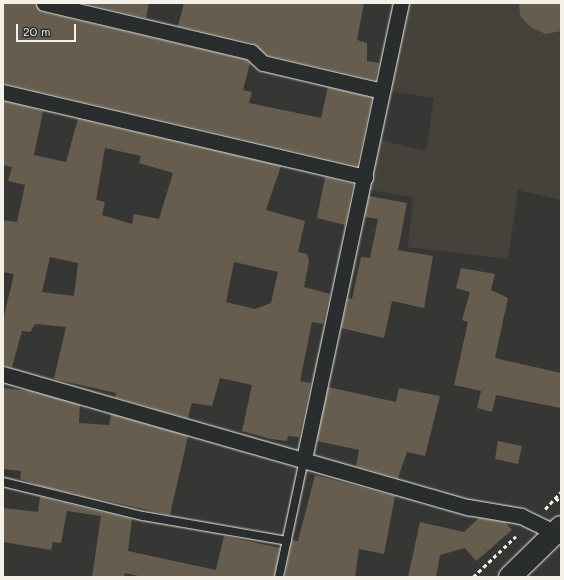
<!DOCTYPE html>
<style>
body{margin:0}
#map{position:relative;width:564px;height:580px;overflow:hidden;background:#363734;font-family:Mali,sans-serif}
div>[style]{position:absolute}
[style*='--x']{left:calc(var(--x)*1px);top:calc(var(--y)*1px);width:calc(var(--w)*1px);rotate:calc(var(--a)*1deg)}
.built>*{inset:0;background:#45423c}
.building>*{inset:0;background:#675d4e}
.path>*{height:2.5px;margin-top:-1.25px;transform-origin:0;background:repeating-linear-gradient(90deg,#f4f1e8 0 4px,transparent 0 7px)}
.roads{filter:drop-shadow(0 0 1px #f4f1e8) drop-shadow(0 0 1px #f4f1e8)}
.service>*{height:8px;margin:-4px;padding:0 4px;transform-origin:4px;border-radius:4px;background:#2a2d2e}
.minor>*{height:15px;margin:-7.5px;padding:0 7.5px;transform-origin:7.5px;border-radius:7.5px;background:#2a2d2e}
.secondary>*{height:22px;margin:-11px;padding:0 11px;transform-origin:11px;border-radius:11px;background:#2a2d2e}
span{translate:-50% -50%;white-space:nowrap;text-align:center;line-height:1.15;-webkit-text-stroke:4px #2a2d2e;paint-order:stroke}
.frame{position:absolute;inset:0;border:4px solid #f4f1e8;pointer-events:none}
.scale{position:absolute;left:16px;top:24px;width:60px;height:18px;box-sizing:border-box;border:2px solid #f4f1e8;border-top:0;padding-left:5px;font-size:12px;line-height:14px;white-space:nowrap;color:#f4f1e8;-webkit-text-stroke:3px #2a2d2e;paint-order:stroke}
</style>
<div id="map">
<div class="built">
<div style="clip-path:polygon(407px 3px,561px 3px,561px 200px,518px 190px,508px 259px,408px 247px,413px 197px,370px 190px,380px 140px,426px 151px,434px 98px,390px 91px)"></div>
</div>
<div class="building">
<div style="clip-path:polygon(3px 3px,35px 3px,42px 12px,247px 60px,250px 63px,243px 90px,252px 92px,249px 103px,321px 118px,328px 87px,372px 98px,357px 166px,3px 83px)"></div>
<div style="clip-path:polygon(83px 3px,149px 3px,146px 18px)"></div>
<div style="clip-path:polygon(184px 3px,364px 3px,357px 40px,367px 43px,367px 61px,379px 63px,375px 80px,267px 55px,253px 43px,178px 26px)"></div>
<div style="clip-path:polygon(519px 3px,561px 3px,561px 31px,545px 34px,531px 27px,520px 16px)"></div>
<div style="clip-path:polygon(evenodd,3px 101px,43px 111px,34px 155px,66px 162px,78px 119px,281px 166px,266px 210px,305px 221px,298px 252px,307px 254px,309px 261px,304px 287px,330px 294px,323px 324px,312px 322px,300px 381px,311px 383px,299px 437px,288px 436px,287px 441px,271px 439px,242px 431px,252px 385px,220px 378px,212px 406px,192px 403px,188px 418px,115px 397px,116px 393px,54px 379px,66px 327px,35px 324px,30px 332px,22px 331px,12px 367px,3px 365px,3px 320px,14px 274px,3px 272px,3px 220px,17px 222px,25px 185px,8px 181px,12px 167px,3px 165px,3px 101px,105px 148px,141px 156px,139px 163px,173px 173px,159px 219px,134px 214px,132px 224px,102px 215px,105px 202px,96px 200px,105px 148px,3px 101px,50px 257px,78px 263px,74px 296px,42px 292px,50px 257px,3px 101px,234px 262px,278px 272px,271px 303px,255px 309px,226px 302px,234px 262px)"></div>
<div style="clip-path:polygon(325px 177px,353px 184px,345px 225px,317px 218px)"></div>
<div style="clip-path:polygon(369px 196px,407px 203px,398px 250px,433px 256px,424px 308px,392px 301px,384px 338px,341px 328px,348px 298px,352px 299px,361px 257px,370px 258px,378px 219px,365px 217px)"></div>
<div style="clip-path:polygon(461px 268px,495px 274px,491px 290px,508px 298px,495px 358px,561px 373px,561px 408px,496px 395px,492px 412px,477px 408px,481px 391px,454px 385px,468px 322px,462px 320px,470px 292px,456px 288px)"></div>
<div style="clip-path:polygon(328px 387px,396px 402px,399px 388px,440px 396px,425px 456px,407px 452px,398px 478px,356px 466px,359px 450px,317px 441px)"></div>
<div style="clip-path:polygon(3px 388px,30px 391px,80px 405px,79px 423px,109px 425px,111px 414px,188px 436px,170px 515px,41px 486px,20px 479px,21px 471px,3px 469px)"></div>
<div style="clip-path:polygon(498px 441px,522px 446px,518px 464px,495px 459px)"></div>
<div style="clip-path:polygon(315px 475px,395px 496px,384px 554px,359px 549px,355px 577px,285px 577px,292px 540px,298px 541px)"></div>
<div style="clip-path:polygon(40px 497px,132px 519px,128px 551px,216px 570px,224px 536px,280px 548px,274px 577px,143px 577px,125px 573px,124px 577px,92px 577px,101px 516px,67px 511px,61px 543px,53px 542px,51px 550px,3px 542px,3px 508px,38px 512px)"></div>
<div style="clip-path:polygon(479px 518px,505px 522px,512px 530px,476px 561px,465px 548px,440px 555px,436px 577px,408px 577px,420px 522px,464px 532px)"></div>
</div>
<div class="path">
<div style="--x:556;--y:498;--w:7;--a:45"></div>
<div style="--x:545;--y:509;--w:23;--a:-47"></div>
<div style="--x:473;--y:577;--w:59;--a:-43.6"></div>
</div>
<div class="roads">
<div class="service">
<div style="--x:3;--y:482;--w:144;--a:13.7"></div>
<div style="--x:143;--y:516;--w:146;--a:9.8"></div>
<div style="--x:279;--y:577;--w:121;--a:-78"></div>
</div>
<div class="minor">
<div style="--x:44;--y:3;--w:213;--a:13.3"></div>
<div style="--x:251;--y:52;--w:16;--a:43"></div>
<div style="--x:263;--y:63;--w:122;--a:13.2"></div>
<div style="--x:3;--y:92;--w:372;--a:13.2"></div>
<div style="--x:3;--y:374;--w:484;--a:16"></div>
<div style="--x:468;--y:507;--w:54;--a:9.6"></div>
<div style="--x:521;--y:516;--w:39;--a:26"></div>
<div style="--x:304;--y:459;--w:466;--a:-78"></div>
</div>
<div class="secondary">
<div style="--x:510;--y:577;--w:71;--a:-44.4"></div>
</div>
</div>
<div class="frame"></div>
<div class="scale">20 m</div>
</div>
